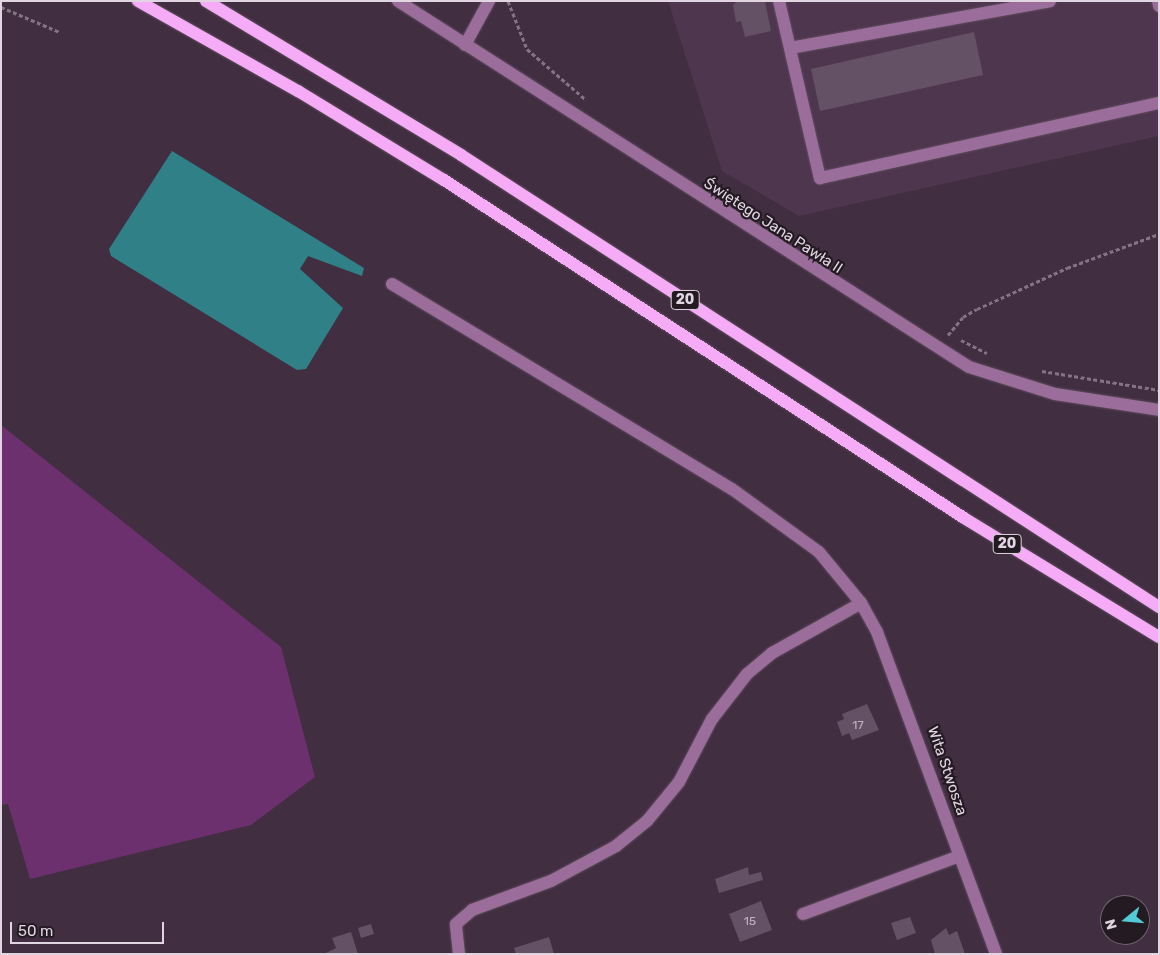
<!DOCTYPE html>
<meta charset="utf-8">
<style>
body{margin:0}
#map{position:relative;width:1160px;height:955px;overflow:hidden;background:#412e41;font-family:Rubik,sans-serif}
div>[style]{position:absolute}
[style*='--x']{left:calc(var(--x)*1px);top:calc(var(--y)*1px);width:calc(var(--w)*1px);rotate:calc(var(--a)*1deg)}
.built>*{inset:0;background:#4e364e}
.green>*{inset:0;background:#6d306e}
.water>*{inset:0;background:#308088}
.building>*{inset:0;background:#655165}
.path>*{height:3px;margin-top:-1.5px;transform-origin:0;background:repeating-linear-gradient(90deg,#837383 0 4px,transparent 0 6.5px)}
.roads{filter:drop-shadow(0 0 1px #5e4c5e) drop-shadow(0 0 1px #5e4c5e)}
.minor>*{height:12px;margin:-6px;padding:0 6px;transform-origin:6px;border-radius:6px;background:#9b6d9a}
.major>*{height:12px;margin:-6px;padding:0 6px;transform-origin:6px;border-radius:6px;background:#f5abf5}
span{translate:-50% -50%;white-space:nowrap;text-align:center;line-height:1.15;-webkit-text-stroke:4.5px #231a22;paint-order:stroke}
.number-label{font-size:12px;color:#c2b4c2}
.number-label span{-webkit-text-stroke-width:0}
.shield-label span{padding:1px 4px;background:#231a22;border:1px solid;border-radius:4px;-webkit-text-stroke-width:0}
.shield-label{font-size:14px;color:#e1d5e1;font-weight:700}
.street-label{font-size:15px;color:#e1d5e1}
.frame{position:absolute;inset:0;border:2px solid #e1d5e1;pointer-events:none}
.north{position:absolute;left:1100px;top:895px;width:50px;height:50px;box-sizing:border-box;background:#231a22;border:1px solid #6f656e;border-radius:50%;rotate:253deg;font-size:14px;font-weight:700;line-height:20px;text-align:center;color:#e1d5e1}
.north::after{content:'';display:block;margin:auto;width:18px;height:22px;background:#52cbd7;clip-path:polygon(50% 0,100% 100%,50% 72%,0 100%)}
.scale{position:absolute;left:10px;top:922px;width:154px;height:22px;box-sizing:border-box;border:2px solid #e1d5e1;border-top:0;padding-left:6px;font-size:15px;line-height:18px;white-space:nowrap;color:#e1d5e1;-webkit-text-stroke:4px #231a22;paint-order:stroke}
</style>
<div id="map">
<div class="built">
<div style="clip-path:polygon(668px 1px,1159px 1px,1159px 136px,799px 216px,722px 171px)"></div>
</div>
<div class="green">
<div style="clip-path:polygon(1px 425px,281px 647px,315px 777px,251px 825px,30px 879px,8px 804px,1px 805px)"></div>
</div>
<div class="water">
<div style="clip-path:polygon(172px 151px,364px 268px,362px 276px,308px 256px,300px 269px,343px 308px,306px 369px,297px 370px,111px 256px,109px 249px)"></div>
</div>
<div class="building">
<div style="clip-path:polygon(737px 1px,765px 1px,771px 31px,745px 37px,741px 21px,736px 22px,733px 5px)"></div>
<div style="clip-path:polygon(974px 32px,983px 75px,820px 111px,811px 69px)"></div>
<div style="clip-path:polygon(867px 704px,879px 730px,852px 740px,849px 733px,842px 736px,837px 722px,844px 719px,842px 714px)"></div>
<div style="clip-path:polygon(748px 867px,749px 875px,761px 872px,763px 880px,719px 893px,715px 879px)"></div>
<div style="clip-path:polygon(761px 901px,772px 930px,740px 942px,729px 914px)"></div>
<div style="clip-path:polygon(910px 917px,916px 933px,897px 940px,891px 923px)"></div>
<div style="clip-path:polygon(371px 924px,374px 934px,361px 938px,358px 928px)"></div>
<div style="clip-path:polygon(946px 928px,949px 935px,957px 931px,965px 954px,935px 954px,931px 940px)"></div>
<div style="clip-path:polygon(351px 932px,358px 954px,324px 954px,336px 948px,332px 938px)"></div>
<div style="clip-path:polygon(549px 937px,554px 954px,516px 954px,514px 948px)"></div>
</div>
<div class="path">
<div style="--x:508;--y:1;--w:52;--a:68.4"></div>
<div style="--x:527;--y:49;--w:78;--a:40.8"></div>
<div style="--x:1;--y:7;--w:64;--a:23"></div>
<div style="--x:948;--y:335;--w:23;--a:-50"></div>
<div style="--x:963;--y:317;--w:16;--a:-30"></div>
<div style="--x:977;--y:309;--w:99;--a:-24.5"></div>
<div style="--x:1067;--y:268;--w:98;--a:-20.3"></div>
<div style="--x:961;--y:340;--w:29;--a:27"></div>
<div style="--x:1042;--y:371;--w:119;--a:9.2"></div>
</div>
<div class="roads">
<div class="minor">
<div style="--x:398;--y:1;--w:678;--a:32.66"></div>
<div style="--x:969;--y:367;--w:90;--a:17.4"></div>
<div style="--x:1055;--y:394;--w:105;--a:8.7"></div>
<div style="--x:779;--y:1;--w:182;--a:77"></div>
<div style="--x:820;--y:178;--w:347;--a:-12.5"></div>
<div style="--x:1158;--y:1;--w:5;--a:79"></div>
<div style="--x:465;--y:45;--w:50;--a:-61.4"></div>
<div style="--x:790;--y:48;--w:264;--a:-10.2"></div>
<div style="--x:392;--y:284;--w:397;--a:31.1"></div>
<div style="--x:732;--y:489;--w:107;--a:35.9"></div>
<div style="--x:819;--y:552;--w:66;--a:50.5"></div>
<div style="--x:861;--y:603;--w:33;--a:61"></div>
<div style="--x:877;--y:632;--w:343;--a:69.7"></div>
<div style="--x:803;--y:914;--w:167;--a:-20.3"></div>
<div style="--x:459;--y:954;--w:30;--a:-96"></div>
<div style="--x:456;--y:924;--w:21;--a:-41"></div>
<div style="--x:472;--y:910;--w:84;--a:-20.2"></div>
<div style="--x:551;--y:881;--w:74;--a:-28.3"></div>
<div style="--x:616;--y:846;--w:40;--a:-39"></div>
<div style="--x:647;--y:821;--w:50;--a:-50.6"></div>
<div style="--x:679;--y:782;--w:71;--a:-62.4"></div>
<div style="--x:712;--y:719;--w:57;--a:-52.1"></div>
<div style="--x:747;--y:674;--w:33;--a:-40"></div>
<div style="--x:772;--y:653;--w:102;--a:-29.3"></div>
</div>
<div class="major">
<div style="--x:138;--y:1;--w:184;--a:29.4"></div>
<div style="--x:298;--y:91;--w:171;--a:31.4"></div>
<div style="--x:444;--y:180;--w:620;--a:33.02"></div>
<div style="--x:964;--y:518;--w:228;--a:31.4"></div>
<div style="--x:206;--y:1;--w:298;--a:31.1"></div>
<div style="--x:461;--y:155;--w:832;--a:32.93"></div>
</div>
</div>
<div class="number-label">
<span style="left:858px;top:726px">17</span>
<span style="left:750px;top:922px">15</span>
</div>
<div class="shield-label">
<span style="left:685px;top:300px">20</span>
<span style="left:1007px;top:544px">20</span>
</div>
<div class="street-label">
<span style="left:773px;top:226px;rotate:33deg">Świętego Jana Pawła II</span>
<span style="left:947px;top:771px;rotate:71deg">Wita Stwosza</span>
</div>
<div class="frame"></div>
<div class="north">N</div>
<div class="scale">50 m</div>
</div>
